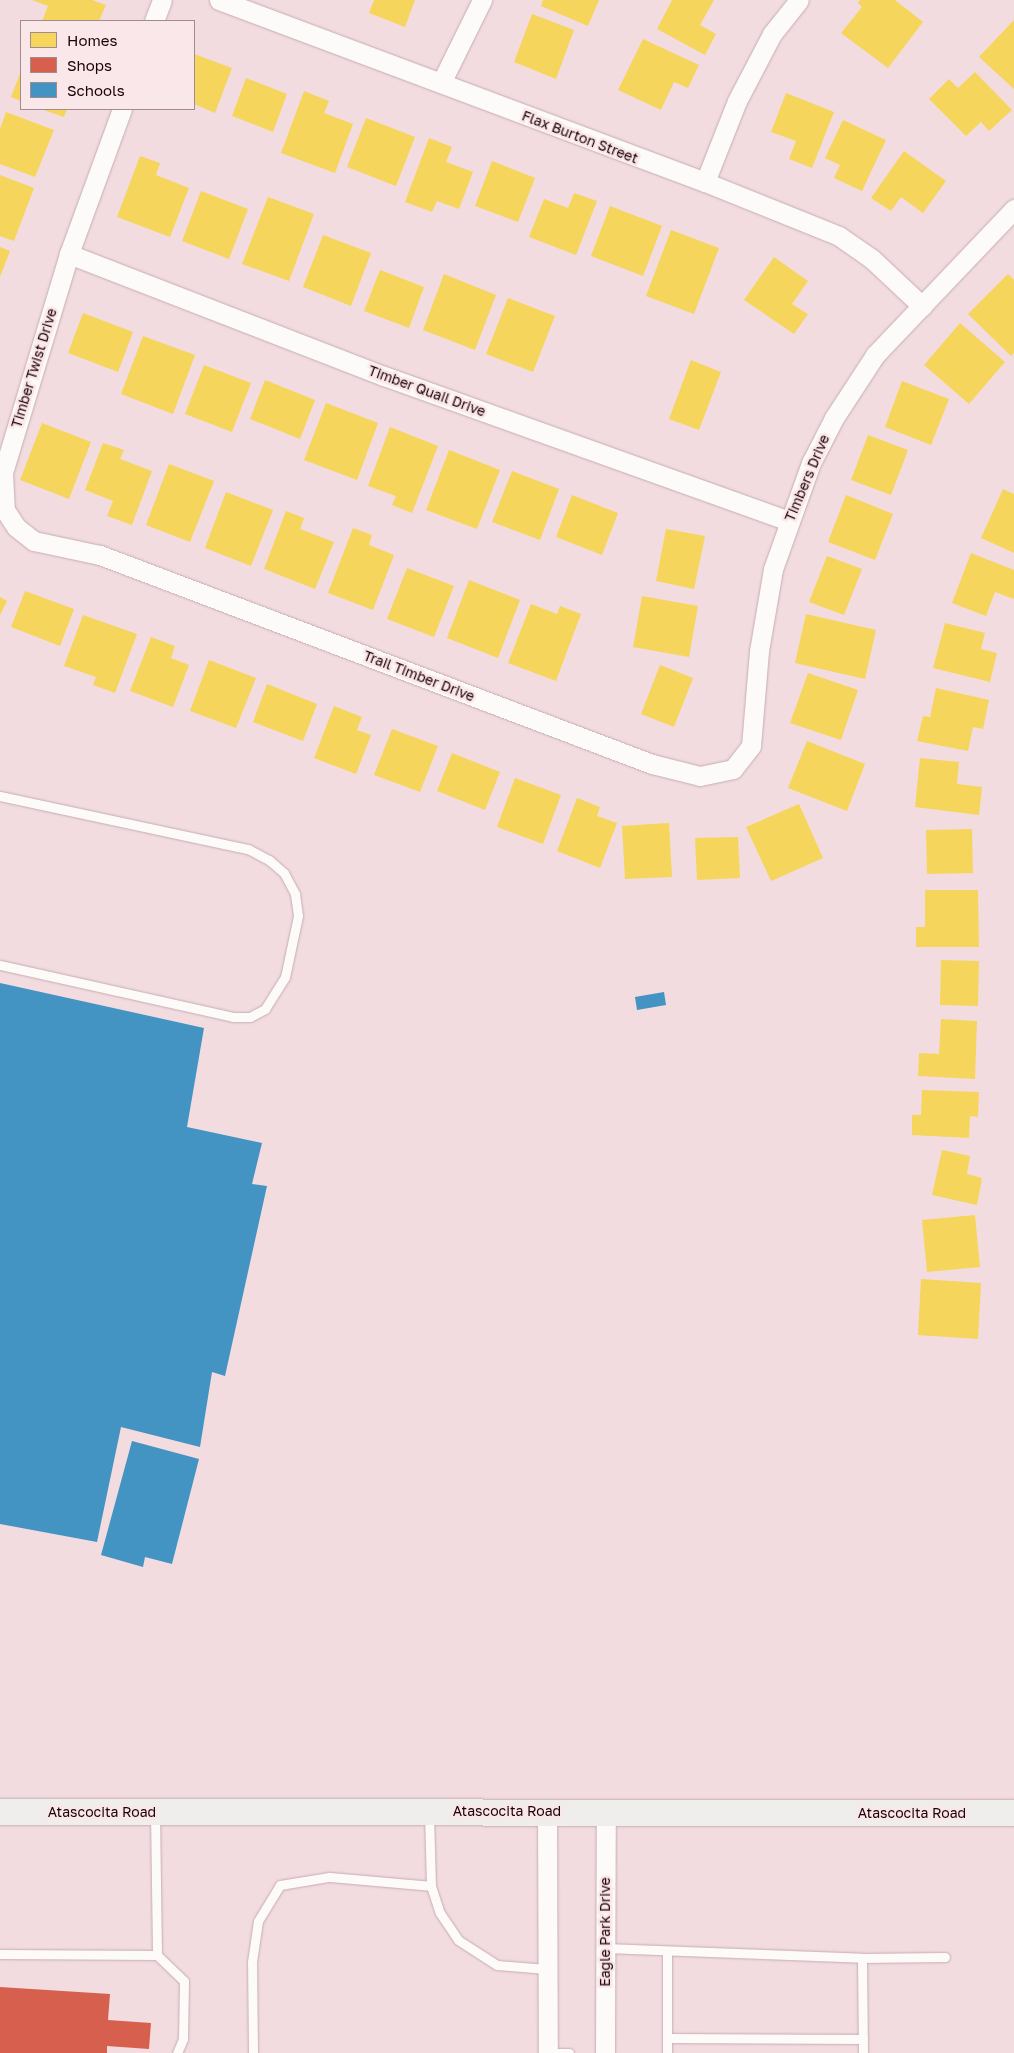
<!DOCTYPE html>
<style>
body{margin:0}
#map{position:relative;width:1014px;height:2053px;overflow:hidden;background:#f2dcdf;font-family:"Golos Text",sans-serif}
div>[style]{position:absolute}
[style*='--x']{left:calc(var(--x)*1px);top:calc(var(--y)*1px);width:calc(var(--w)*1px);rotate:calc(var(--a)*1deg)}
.homes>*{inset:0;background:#f6d55c}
.shops>*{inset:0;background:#d6604d}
.schools>*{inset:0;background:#4393c3}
.roads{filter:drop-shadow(0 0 1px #c6acb0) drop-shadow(0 0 1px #c6acb0)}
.service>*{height:9px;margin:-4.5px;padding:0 4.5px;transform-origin:4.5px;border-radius:4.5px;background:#fdfafa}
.minor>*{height:19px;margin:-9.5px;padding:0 9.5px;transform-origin:9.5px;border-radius:9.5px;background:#fdfafa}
.secondary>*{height:26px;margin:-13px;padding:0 13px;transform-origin:13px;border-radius:13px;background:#f0eeec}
span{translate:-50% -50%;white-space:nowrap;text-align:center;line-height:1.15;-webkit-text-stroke:5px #fae7e9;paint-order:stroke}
.street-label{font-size:14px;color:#1c0107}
.legend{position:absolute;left:20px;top:20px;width:175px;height:90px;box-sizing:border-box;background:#fae7e9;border:1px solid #a18b8f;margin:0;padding:6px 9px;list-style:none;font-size:15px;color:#1c0107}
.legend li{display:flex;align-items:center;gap:10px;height:25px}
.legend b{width:25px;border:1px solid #a18b8f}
</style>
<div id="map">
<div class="homes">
<div style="clip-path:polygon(32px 0,92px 0,106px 5px,99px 21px,42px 21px,48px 6px)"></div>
<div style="clip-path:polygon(374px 0,415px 0,405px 27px,369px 13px)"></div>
<div style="clip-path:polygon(543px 0,599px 0,588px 26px,541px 6px)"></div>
<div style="clip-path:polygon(672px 0,714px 0,700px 25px,716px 34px,705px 55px,657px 29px)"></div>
<div style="clip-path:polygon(860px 0,895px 0,923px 22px,888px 68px,841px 33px,862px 7px,858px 3px)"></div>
<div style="clip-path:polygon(532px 14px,574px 30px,556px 79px,514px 62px)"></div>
<div style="clip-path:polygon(1014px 20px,1014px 89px,979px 57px)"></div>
<div style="clip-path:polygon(643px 39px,699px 65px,688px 88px,674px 82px,661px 110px,618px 90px)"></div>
<div style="clip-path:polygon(194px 54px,232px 68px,215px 113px,194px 104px)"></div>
<div style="clip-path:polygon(21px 71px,21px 101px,11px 97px)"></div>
<div style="clip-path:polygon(975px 72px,1012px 110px,989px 131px,981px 122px,966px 136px,929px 99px,949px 79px,958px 88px)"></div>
<div style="clip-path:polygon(246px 78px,287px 94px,273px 132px,232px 116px)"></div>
<div style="clip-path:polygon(304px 91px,329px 101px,324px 113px,353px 124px,335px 173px,281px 153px)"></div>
<div style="clip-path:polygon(786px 93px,834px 112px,812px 168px,789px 159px,796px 141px,771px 132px)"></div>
<div style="clip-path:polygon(41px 109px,67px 109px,64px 117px)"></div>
<div style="clip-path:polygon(6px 112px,54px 130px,35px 177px,0 164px,0 129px)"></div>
<div style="clip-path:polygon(366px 118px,415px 137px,396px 186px,347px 167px)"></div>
<div style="clip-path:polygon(843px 120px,886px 140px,862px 191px,834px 178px,840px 165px,825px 158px)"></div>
<div style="clip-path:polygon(429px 138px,452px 147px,446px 162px,473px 172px,459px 209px,437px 201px,432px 212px,405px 202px)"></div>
<div style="clip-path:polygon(904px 151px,946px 181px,923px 213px,901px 197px,891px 211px,871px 198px)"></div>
<div style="clip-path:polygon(140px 156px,160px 163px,156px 175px,189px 188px,170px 237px,117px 217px)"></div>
<div style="clip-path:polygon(492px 161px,535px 178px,518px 222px,475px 206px)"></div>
<div style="clip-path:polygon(0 175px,34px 188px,14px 241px,0 236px)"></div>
<div style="clip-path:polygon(201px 191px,248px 209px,229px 259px,182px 241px)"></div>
<div style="clip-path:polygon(574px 193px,597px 201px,576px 255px,529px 237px,544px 199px,568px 208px)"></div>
<div style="clip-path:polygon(268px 197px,314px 214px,289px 281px,242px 264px)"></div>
<div style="clip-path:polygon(610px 206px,662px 226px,643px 276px,591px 256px)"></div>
<div style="clip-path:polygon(671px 230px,719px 248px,694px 314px,646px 296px)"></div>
<div style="clip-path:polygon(323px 235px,371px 253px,351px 306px,303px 287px)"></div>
<div style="clip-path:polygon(0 247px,10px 251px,0 277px)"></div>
<div style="clip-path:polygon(774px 257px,808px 281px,792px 304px,808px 314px,794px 334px,744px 300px)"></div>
<div style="clip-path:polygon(380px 270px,424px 287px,409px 328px,364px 311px)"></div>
<div style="clip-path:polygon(444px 274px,496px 295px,475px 350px,423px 330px)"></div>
<div style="clip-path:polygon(1008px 274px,1014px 280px,1014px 353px,1011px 356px,968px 314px)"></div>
<div style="clip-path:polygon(508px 298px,555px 316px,533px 372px,486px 354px)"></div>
<div style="clip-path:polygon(83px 313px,133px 332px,118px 372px,68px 353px)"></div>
<div style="clip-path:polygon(960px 323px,1005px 362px,969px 404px,924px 365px)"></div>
<div style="clip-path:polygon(143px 336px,195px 355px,173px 414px,121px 394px)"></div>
<div style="clip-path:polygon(691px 360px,721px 372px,699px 430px,669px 419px)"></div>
<div style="clip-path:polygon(204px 365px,251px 383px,232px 432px,185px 414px)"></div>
<div style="clip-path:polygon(265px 380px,315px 400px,300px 439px,250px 419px)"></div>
<div style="clip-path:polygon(902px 381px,949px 399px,931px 445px,885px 427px)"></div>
<div style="clip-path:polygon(326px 403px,378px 423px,357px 480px,304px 460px)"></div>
<div style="clip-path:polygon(42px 423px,91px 442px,69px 499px,20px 480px)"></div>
<div style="clip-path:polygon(390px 427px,438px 446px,412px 513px,392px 505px,396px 496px,368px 486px)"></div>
<div style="clip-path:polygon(868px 435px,908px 450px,891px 495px,851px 480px)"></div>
<div style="clip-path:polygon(103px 443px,124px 450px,120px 459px,152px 471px,132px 525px,107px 516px,113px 501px,85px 490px)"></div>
<div style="clip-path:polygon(449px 450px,500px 470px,477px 529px,426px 510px)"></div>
<div style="clip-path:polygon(169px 464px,214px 481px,190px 542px,146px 525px)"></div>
<div style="clip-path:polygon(512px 471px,559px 489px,540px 540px,492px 522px)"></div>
<div style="clip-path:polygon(1003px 489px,1014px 494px,1014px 553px,981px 538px)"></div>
<div style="clip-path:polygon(226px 492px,273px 510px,251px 566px,205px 548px)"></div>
<div style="clip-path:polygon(572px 495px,618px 513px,602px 555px,556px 537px)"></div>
<div style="clip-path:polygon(846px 495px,893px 514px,875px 560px,828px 542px)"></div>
<div style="clip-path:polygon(286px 511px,304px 518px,300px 529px,334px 542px,315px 589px,264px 569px)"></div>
<div style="clip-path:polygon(353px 528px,372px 535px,369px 545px,394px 555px,373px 610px,328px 593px)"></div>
<div style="clip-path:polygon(666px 529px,705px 536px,694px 589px,656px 581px)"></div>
<div style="clip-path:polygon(971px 553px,1014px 570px,1014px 599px,995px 592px,986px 616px,952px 603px)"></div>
<div style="clip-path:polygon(827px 556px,862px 569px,844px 615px,809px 602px)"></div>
<div style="clip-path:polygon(407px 568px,454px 586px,434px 637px,387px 619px)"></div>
<div style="clip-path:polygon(469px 580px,520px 600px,498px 658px,447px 638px)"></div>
<div style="clip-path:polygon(25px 591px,74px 609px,60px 646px,11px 627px)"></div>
<div style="clip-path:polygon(642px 596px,698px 606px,689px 657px,633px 647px)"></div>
<div style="clip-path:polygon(0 597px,7px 601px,0 615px)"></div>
<div style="clip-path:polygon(531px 604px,557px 614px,560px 606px,581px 614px,556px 681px,508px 663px)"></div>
<div style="clip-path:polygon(806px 614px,876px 630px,865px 679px,795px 663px)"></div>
<div style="clip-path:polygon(83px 615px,137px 634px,115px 693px,93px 685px,96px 677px,64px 666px)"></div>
<div style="clip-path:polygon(945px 623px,985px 633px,981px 649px,997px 653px,990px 682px,933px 668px)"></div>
<div style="clip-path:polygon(151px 637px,175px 646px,171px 658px,189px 665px,173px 707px,130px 691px)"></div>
<div style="clip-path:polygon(209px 660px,256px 678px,236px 728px,190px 711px)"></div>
<div style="clip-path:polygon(660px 665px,693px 678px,674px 727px,641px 714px)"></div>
<div style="clip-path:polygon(808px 673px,858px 690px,841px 740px,790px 723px)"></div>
<div style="clip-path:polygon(267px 684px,317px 704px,303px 741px,253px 722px)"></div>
<div style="clip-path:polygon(936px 688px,989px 700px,983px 729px,973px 727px,968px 751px,917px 741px,923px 716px,930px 717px)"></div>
<div style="clip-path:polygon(334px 706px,362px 717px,357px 730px,371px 735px,356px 774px,314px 758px)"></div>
<div style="clip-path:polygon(392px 729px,438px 746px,420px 792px,374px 775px)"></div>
<div style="clip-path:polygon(807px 741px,865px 764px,847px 811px,788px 788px)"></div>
<div style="clip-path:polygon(452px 753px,500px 772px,485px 810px,437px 791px)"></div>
<div style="clip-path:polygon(920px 758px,959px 762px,957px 784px,982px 787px,979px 815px,915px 807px)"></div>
<div style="clip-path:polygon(515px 778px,561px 795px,543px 844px,497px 827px)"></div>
<div style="clip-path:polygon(577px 798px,600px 807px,597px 816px,617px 823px,600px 868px,557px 851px)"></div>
<div style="clip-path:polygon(799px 804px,823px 858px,771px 881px,746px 827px)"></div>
<div style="clip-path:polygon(669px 823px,672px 877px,625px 879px,622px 826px)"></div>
<div style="clip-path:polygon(972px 829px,973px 873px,927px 874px,926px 830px)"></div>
<div style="clip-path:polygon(738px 837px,740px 878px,697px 880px,695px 838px)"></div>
<div style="clip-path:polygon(925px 890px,978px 890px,979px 947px,916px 947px,916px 927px,925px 927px)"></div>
<div style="clip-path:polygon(941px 960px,979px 961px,978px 1006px,940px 1005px)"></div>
<div style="clip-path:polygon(941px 1019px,977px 1021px,975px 1079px,918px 1076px,919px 1053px,939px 1054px)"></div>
<div style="clip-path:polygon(922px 1090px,979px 1092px,978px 1117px,970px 1116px,969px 1138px,912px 1135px,912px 1115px,921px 1115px)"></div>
<div style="clip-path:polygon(942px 1150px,970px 1156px,967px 1174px,982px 1178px,977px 1205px,932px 1195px)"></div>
<div style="clip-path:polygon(975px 1215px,980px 1267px,927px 1272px,922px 1220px)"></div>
<div style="clip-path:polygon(921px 1279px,981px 1283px,978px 1339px,918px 1335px)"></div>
</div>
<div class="shops">
<div style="clip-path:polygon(0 1987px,110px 1994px,108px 2020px,151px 2023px,149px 2049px,107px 2046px,107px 2053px,0 2053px)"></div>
</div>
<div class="schools">
<div style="clip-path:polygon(0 983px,204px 1028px,187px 1127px,262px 1143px,252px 1184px,267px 1186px,225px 1376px,212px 1372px,200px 1447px,121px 1427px,97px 1542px,0 1524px)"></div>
<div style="clip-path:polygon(664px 992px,666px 1005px,637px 1010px,635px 997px)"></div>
<div style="clip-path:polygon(132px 1441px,199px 1459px,172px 1564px,145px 1557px,143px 1567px,101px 1555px)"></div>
</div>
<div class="roads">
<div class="service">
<div style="--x:0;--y:796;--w:254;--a:12.1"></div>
<div style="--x:248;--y:849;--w:24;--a:28"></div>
<div style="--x:269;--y:860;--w:20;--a:41"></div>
<div style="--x:284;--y:873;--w:24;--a:62"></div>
<div style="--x:295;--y:894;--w:22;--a:82"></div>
<div style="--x:298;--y:916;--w:62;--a:102"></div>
<div style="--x:285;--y:977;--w:38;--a:122"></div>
<div style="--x:265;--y:1009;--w:17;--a:152"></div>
<div style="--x:250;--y:1017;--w:17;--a:180"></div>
<div style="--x:233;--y:1017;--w:239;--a:-167.4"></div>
<div style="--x:429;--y:1814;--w:72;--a:88.4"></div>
<div style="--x:431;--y:1886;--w:28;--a:72"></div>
<div style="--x:440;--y:1913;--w:32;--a:56"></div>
<div style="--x:458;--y:1940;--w:46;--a:32.7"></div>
<div style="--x:497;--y:1965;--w:50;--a:4.6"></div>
<div style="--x:605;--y:1948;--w:257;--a:2.2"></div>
<div style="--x:862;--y:1958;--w:95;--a:89.4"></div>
<div style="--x:0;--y:1954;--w:157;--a:0.4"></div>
<div style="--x:157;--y:1955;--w:141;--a:-90.8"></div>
<div style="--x:157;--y:1955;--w:37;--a:44"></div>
<div style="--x:184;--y:1981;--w:58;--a:91"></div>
<div style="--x:183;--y:2039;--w:15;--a:113"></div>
<div style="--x:862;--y:1958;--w:83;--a:-0.7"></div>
<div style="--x:667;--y:2038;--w:196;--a:0.3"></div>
<div style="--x:253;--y:2053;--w:91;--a:-90.6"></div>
<div style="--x:252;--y:1962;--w:41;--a:-81.7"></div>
<div style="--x:258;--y:1921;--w:42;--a:-58.6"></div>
<div style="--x:280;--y:1885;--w:50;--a:-9.3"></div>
<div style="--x:329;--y:1877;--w:102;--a:5"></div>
<div style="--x:548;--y:2053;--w:21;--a:0"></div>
<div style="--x:667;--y:2053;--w:102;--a:-90"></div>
</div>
<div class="minor">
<div style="--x:219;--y:0;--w:519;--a:20.53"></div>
<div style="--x:705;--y:182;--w:144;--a:21.9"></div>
<div style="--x:839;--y:236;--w:40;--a:34.9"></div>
<div style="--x:872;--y:259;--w:69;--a:43.2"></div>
<div style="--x:154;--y:21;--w:22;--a:-69"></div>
<div style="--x:441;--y:83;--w:93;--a:-63.7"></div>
<div style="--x:122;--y:109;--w:154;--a:110.1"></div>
<div style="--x:69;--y:254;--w:229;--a:106.8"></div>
<div style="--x:3;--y:473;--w:37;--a:87"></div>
<div style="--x:5;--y:510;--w:20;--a:57"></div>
<div style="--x:16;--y:527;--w:23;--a:38"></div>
<div style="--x:34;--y:541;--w:67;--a:12"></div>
<div style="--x:100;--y:555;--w:590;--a:20.74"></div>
<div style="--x:652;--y:764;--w:49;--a:14"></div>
<div style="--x:700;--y:776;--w:34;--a:-12"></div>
<div style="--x:733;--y:769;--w:29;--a:-52"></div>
<div style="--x:751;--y:746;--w:95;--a:-85.2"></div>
<div style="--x:759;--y:651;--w:83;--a:-80.3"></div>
<div style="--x:773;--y:569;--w:113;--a:-70.3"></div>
<div style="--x:811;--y:463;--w:51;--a:-62.9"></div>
<div style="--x:834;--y:418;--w:75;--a:-56.9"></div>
<div style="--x:875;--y:355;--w:202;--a:-46.4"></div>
<div style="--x:705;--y:182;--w:87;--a:-68.4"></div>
<div style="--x:737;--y:101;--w:76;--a:-62.4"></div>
<div style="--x:772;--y:34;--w:43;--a:-51.5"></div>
<div style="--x:69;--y:254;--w:338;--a:21.2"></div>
<div style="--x:384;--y:376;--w:429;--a:19.7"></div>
<div style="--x:547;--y:1811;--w:242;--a:89.8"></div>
<div style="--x:605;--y:2053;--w:242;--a:-89.8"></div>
</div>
<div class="secondary">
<div style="--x:0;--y:1812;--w:1014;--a:0.06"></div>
</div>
</div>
<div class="street-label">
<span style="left:580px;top:137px;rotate:21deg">Flax Burton Street</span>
<span style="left:34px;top:368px;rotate:-73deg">Timber Twist Drive</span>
<span style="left:427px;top:391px;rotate:20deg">Timber Quail Drive</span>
<span style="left:807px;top:478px;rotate:-67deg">Timbers Drive</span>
<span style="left:419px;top:676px;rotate:21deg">Trail Timber Drive</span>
<span style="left:507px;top:1811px">Atascocita Road</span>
<span style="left:102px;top:1812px">Atascocita Road</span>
<span style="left:912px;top:1813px">Atascocita Road</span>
<span style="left:605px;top:1932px;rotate:-90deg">Eagle Park Drive</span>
</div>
<ul class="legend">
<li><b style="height:14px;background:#f6d55c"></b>Homes</li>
<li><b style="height:14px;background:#d6604d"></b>Shops</li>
<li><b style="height:14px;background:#4393c3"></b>Schools</li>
</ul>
</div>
